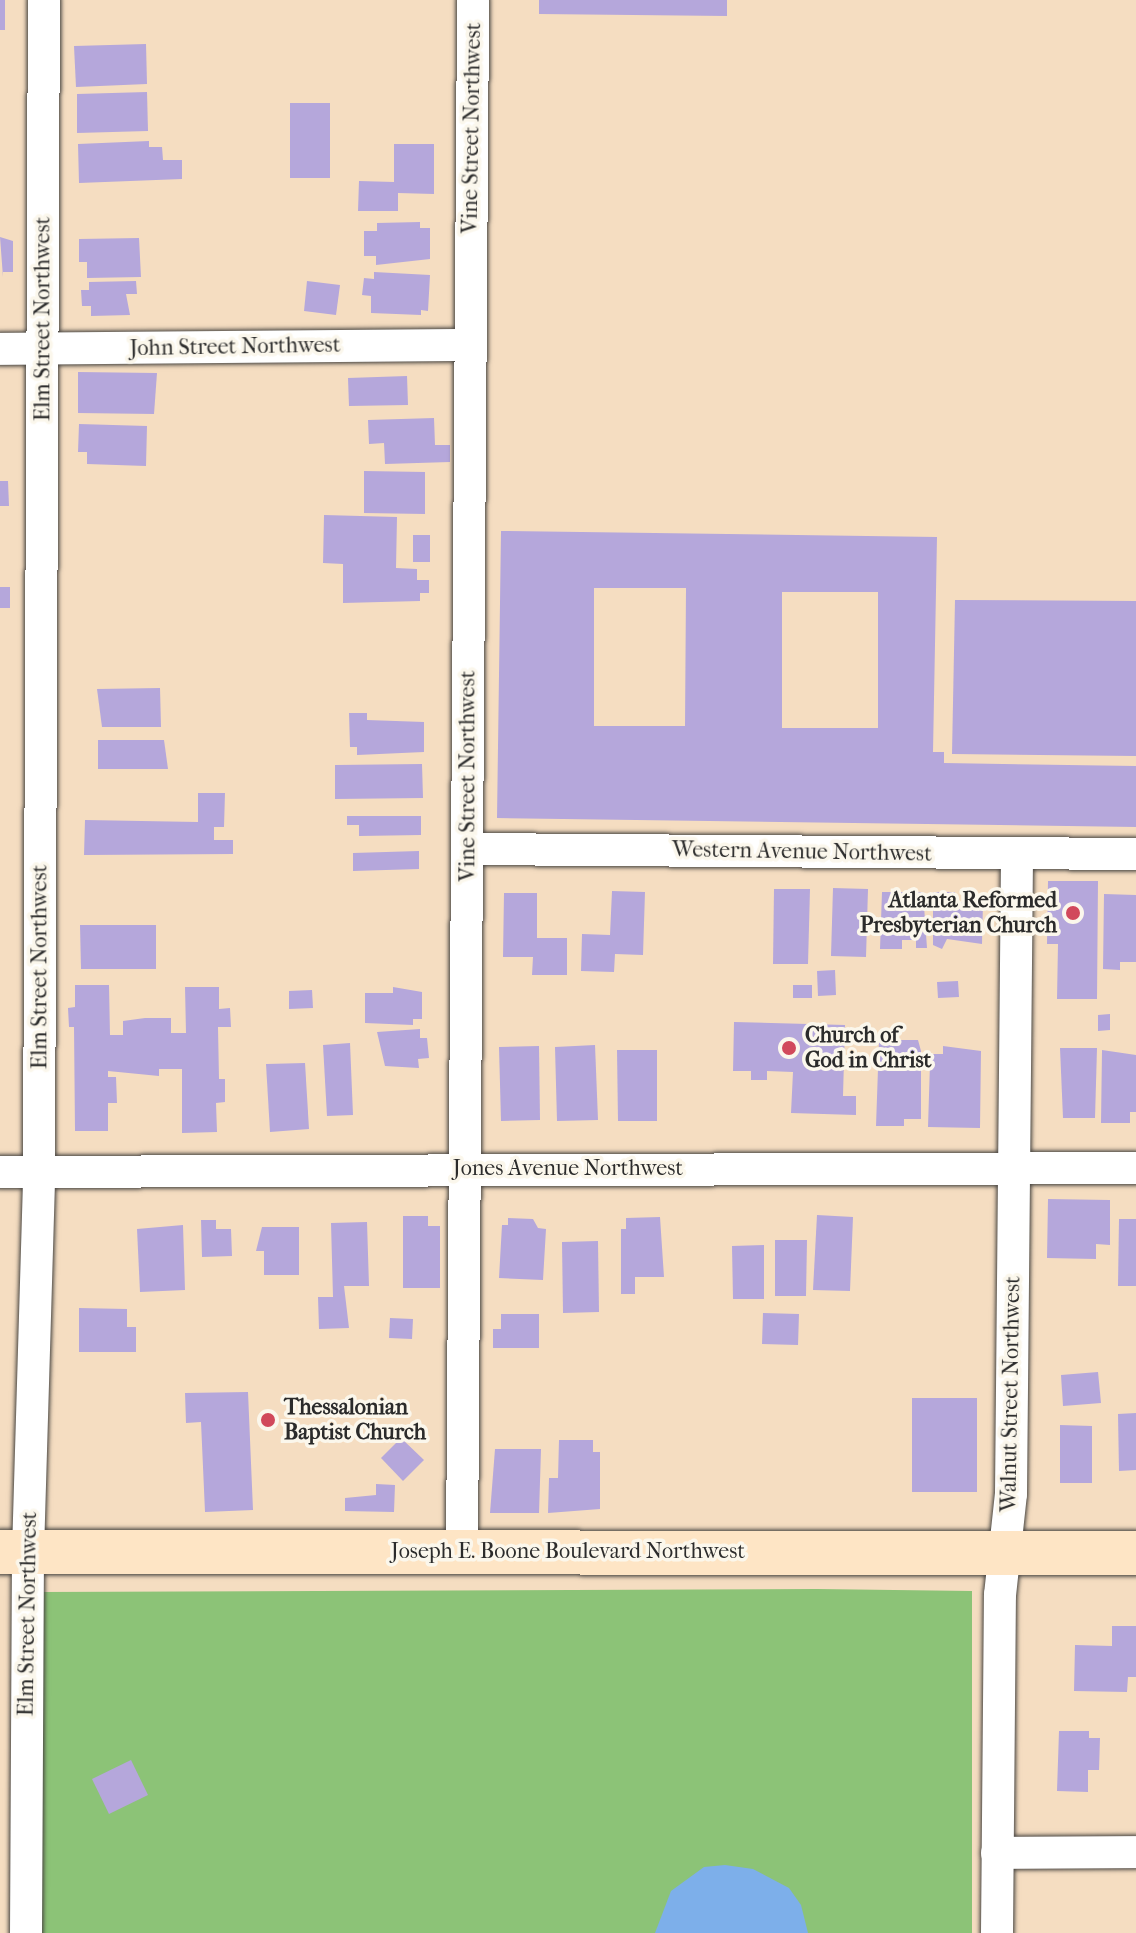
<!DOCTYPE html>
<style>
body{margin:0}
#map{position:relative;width:1136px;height:1933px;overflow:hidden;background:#f5ddc1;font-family:"IM FELL French Canon",serif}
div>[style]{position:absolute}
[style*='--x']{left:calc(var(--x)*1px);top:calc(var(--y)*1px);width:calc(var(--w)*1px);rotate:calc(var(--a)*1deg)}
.green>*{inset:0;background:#8cc377}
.water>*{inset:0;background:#7dafea}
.building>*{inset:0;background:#b5a7db}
.roads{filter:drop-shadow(0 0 2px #494642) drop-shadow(0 0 2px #494642)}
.minor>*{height:32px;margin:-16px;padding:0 16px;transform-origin:16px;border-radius:16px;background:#fff}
.secondary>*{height:44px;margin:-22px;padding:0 22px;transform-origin:22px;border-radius:22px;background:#fee5c5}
.dots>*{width:22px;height:22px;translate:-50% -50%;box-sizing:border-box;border:4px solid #fbf7ec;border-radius:50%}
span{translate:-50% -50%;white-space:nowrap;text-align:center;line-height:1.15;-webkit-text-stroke:7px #fbf7ec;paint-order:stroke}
.street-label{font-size:22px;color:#2b2b2b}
.poi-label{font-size:22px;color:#2b2b2b;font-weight:700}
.right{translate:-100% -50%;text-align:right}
.left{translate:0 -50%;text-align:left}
</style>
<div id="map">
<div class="green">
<div style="clip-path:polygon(817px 1589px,972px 1591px,972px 1933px,41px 1933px,40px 1592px)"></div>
</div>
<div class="water">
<div style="clip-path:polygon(725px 1865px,753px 1869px,789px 1888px,801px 1905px,808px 1933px,655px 1933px,671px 1891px,704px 1867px)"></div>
</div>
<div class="building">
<div style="clip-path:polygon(0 0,5px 0,5px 30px,0 30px)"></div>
<div style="clip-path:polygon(539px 0,727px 0,727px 16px,539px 14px)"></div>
<div style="clip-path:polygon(146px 44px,147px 84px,76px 87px,74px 46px)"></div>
<div style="clip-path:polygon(147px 92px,148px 131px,77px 133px,77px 94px)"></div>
<div style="clip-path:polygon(290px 103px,330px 103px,330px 178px,290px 178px)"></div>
<div style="clip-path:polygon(149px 141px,149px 147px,162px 147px,163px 160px,182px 160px,182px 179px,79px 183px,78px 144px)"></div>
<div style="clip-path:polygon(394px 144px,434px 144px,434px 194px,398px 193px,398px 211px,358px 211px,359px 181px,394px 182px)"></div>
<div style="clip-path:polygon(420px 222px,420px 228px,430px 228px,430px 259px,376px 265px,376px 256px,364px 256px,364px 231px,377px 231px,377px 223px)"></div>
<div style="clip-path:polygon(0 237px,13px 241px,13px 272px,3px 272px,3px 277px)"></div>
<div style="clip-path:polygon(139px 238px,141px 277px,87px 278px,87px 262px,79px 262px,79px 239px)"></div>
<div style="clip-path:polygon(374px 272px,430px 275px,428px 311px,421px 310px,421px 315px,371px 313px,371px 296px,362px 295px,364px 278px,374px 279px)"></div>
<div style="clip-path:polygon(136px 281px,137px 294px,126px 294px,130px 315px,91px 316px,91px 306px,82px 306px,81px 290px,89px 290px,89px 282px)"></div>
<div style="clip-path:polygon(307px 281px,340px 285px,336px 315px,304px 311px)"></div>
<div style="clip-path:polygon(78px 372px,157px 373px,154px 414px,78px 413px)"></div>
<div style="clip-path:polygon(407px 376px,408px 405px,349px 406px,348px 378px)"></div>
<div style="clip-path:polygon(434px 418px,435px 445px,450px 445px,450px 462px,385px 464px,384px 443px,369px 444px,368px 420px)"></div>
<div style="clip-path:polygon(79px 424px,147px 426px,146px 466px,87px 464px,87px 452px,78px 452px)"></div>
<div style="clip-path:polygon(364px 471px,425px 472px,425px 514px,364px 513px)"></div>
<div style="clip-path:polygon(0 481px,8px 481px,9px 506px,0 506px)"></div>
<div style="clip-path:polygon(324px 515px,397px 517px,396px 568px,417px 569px,417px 580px,429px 580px,429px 593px,420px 593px,420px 601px,343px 603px,343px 564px,323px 563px)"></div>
<div style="clip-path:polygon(evenodd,501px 531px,937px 537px,933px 752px,944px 752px,944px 763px,1136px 766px,1136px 827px,497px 818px,501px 531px,594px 588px,686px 588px,685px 726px,594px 726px,594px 588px,501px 531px,782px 592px,878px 592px,878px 728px,782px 728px,782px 592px)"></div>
<div style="clip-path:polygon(413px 535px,430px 535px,430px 562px,413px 562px)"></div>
<div style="clip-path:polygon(0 587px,10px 587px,10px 608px,0 608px)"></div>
<div style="clip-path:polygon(955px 600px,1136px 601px,1136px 756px,952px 754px)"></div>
<div style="clip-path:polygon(160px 688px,161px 727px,102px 727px,97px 689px)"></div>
<div style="clip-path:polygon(349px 713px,367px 713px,367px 720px,424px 722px,424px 752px,357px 755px,357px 747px,350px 747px)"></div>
<div style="clip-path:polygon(98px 740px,164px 740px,168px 769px,98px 769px)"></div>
<div style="clip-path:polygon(422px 764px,423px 798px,335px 799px,335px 765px)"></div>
<div style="clip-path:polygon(198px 793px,225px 793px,224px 827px,214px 827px,214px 840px,233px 840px,233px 854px,84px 855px,85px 820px,198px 822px)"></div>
<div style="clip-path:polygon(347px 816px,421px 816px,421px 835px,359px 836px,359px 825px,347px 825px)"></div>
<div style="clip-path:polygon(419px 851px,419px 869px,353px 871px,353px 853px)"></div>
<div style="clip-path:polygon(1048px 881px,1098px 881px,1097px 999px,1057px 999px,1058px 944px,1047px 944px)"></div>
<div style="clip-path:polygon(833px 888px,868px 889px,866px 957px,831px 956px)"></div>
<div style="clip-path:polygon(774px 889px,810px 889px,808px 964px,773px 964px)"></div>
<div style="clip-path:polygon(612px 891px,645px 892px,643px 955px,615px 954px,614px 972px,581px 971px,582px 934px,610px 935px)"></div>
<div style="clip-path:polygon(882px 892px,923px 892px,927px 948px,916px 948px,916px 940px,902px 940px,902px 949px,880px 949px)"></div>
<div style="clip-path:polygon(933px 892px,955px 892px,955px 902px,983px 902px,982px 944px,947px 939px,942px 949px,933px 945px)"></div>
<div style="clip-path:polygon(504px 893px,537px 893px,537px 938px,567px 938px,567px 975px,532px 975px,533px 957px,503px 957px)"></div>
<div style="clip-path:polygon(1104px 894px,1136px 895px,1136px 962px,1120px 962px,1120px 970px,1103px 969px)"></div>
<div style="clip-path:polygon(80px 925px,156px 925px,156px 969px,81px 969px)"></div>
<div style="clip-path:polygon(835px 970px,836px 995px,818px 996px,817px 971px)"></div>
<div style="clip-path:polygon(958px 981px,959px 997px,938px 998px,937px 982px)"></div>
<div style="clip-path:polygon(75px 985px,109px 985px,110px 1035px,123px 1035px,123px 1021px,145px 1018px,171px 1018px,171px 1033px,186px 1033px,185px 987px,219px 987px,219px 1009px,230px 1008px,231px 1027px,218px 1027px,219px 1079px,225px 1079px,225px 1102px,216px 1103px,217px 1132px,182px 1133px,182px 1069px,159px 1069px,159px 1076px,108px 1071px,108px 1077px,116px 1077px,117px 1103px,108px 1103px,108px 1131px,75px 1131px,74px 1027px,69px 1027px,68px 1008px,75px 1007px)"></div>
<div style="clip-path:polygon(793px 985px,812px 985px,812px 998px,793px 998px)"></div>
<div style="clip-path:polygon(393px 987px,422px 992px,422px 1019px,413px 1019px,413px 1025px,365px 1023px,365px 993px,393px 993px)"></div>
<div style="clip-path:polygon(312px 990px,313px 1008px,289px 1009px,289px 991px)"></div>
<div style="clip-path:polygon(1110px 1014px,1110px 1030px,1098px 1031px,1098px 1015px)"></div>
<div style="clip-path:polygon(734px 1022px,845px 1025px,843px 1096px,856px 1096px,856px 1115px,791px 1113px,793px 1072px,767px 1071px,767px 1080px,751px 1080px,751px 1071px,733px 1071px)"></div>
<div style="clip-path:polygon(420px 1029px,420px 1038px,427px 1038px,429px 1058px,418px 1059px,419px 1068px,385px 1066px,377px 1032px)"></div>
<div style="clip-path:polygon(879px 1040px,918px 1040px,921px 1051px,921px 1119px,904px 1119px,904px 1126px,876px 1126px)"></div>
<div style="clip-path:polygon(350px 1043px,353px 1115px,327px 1116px,323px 1045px)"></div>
<div style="clip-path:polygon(595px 1045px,598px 1120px,557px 1121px,555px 1047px)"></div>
<div style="clip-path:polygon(539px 1046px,540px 1120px,501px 1121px,499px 1047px)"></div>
<div style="clip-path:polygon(943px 1046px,981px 1051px,980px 1128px,928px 1127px,930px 1063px,932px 1054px,943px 1054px)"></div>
<div style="clip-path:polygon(1060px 1048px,1097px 1048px,1095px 1118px,1063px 1118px)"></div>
<div style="clip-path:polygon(617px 1050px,657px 1050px,657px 1121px,618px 1121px)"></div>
<div style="clip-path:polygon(1102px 1050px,1136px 1055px,1136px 1112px,1130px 1112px,1130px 1123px,1101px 1123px)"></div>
<div style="clip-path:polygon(305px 1063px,309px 1129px,270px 1132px,266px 1064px)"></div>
<div style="clip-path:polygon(1048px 1199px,1110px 1200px,1110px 1245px,1096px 1244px,1096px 1259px,1047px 1258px)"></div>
<div style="clip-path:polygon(817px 1215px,853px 1217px,850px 1291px,813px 1290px)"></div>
<div style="clip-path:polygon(403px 1216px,428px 1216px,428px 1226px,440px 1226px,440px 1288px,403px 1288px)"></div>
<div style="clip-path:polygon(660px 1217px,664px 1277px,635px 1277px,635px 1294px,621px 1294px,621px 1229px,626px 1229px,626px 1218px)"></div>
<div style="clip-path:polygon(508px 1218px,533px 1219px,538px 1228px,546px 1229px,543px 1280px,499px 1278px,502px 1225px,508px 1225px)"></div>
<div style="clip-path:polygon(1119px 1219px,1136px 1219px,1136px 1286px,1118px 1286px)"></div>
<div style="clip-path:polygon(201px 1220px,216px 1220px,216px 1229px,231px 1229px,232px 1256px,202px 1257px)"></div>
<div style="clip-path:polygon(367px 1222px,369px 1286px,344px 1286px,349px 1328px,319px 1329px,318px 1297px,333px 1297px,331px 1223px)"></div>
<div style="clip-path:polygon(183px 1225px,185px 1290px,140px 1292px,137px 1229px)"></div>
<div style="clip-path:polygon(262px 1227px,299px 1227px,299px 1275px,264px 1275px,264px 1251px,256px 1251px)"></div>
<div style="clip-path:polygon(775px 1240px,807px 1240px,806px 1296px,775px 1296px)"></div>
<div style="clip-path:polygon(598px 1241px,599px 1312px,563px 1313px,562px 1242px)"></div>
<div style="clip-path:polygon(764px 1245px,764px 1299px,733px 1299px,732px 1246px)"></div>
<div style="clip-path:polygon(79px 1308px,127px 1309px,127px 1327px,136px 1327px,136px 1352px,79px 1352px)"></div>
<div style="clip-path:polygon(763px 1313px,799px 1314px,798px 1345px,762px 1344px)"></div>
<div style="clip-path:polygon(501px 1314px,539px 1314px,539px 1348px,493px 1348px,493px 1329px,501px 1329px)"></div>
<div style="clip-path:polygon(390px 1318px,413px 1319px,412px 1339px,389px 1338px)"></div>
<div style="clip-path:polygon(1098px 1372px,1101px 1403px,1063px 1406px,1061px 1375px)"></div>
<div style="clip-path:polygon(248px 1392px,253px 1510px,205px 1512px,201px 1422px,186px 1423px,185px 1393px)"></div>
<div style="clip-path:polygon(912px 1398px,977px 1398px,977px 1492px,912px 1492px)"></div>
<div style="clip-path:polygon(1136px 1413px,1136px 1470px,1119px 1471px,1118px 1414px)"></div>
<div style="clip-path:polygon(1060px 1425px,1092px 1426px,1092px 1483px,1060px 1483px)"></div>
<div style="clip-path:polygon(401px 1438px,424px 1460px,403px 1481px,381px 1458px)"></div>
<div style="clip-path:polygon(559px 1440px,593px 1440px,593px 1452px,600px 1452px,600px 1509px,548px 1513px,549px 1478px,558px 1478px)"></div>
<div style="clip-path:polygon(495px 1449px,541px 1449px,539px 1513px,490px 1513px)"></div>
<div style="clip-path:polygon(376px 1484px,395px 1485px,394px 1512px,345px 1511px,345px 1498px,376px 1495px)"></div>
<div style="clip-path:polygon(1112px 1626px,1136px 1626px,1136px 1677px,1128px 1677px,1127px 1692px,1074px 1691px,1075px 1645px,1112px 1646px)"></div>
<div style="clip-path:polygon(1059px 1731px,1089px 1731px,1089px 1738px,1100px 1738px,1099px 1770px,1088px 1770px,1088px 1792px,1057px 1791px)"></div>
<div style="clip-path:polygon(131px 1760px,148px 1795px,109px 1814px,92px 1779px)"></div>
</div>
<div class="roads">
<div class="minor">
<div style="--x:0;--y:349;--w:470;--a:-0.5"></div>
<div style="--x:468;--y:849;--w:668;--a:0.43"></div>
<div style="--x:0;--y:1172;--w:1136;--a:-0.2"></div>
<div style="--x:462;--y:1552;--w:1552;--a:-89.59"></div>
<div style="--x:997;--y:1853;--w:139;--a:-0.4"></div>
<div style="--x:26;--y:1933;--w:381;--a:-89.7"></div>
<div style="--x:28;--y:1552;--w:380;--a:-88.3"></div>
<div style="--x:39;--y:1172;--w:1172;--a:-89.76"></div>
<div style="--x:997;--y:1933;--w:338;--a:-89.5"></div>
<div style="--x:1000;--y:1595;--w:102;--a:-83.8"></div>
<div style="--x:1011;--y:1494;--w:640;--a:-89.46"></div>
</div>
<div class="secondary">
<div style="--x:0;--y:1552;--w:1136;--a:0.05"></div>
</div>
</div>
<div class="dots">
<div style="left:1073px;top:913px;background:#d1495b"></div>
<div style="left:789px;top:1048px;background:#d1495b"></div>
<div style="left:268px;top:1420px;background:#d1495b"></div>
</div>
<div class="street-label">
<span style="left:472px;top:128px;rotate:-89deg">Vine Street Northwest</span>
<span style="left:43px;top:319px;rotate:-90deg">Elm Street Northwest</span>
<span style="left:235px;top:347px;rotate:-1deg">John Street Northwest</span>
<span style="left:468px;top:776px;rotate:-90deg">Vine Street Northwest</span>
<span style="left:802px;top:852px;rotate:1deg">Western Avenue Northwest</span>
<span style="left:40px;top:967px;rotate:-90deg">Elm Street Northwest</span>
<span style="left:568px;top:1169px">Jones Avenue Northwest</span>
<span style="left:1011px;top:1394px;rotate:-89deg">Walnut Street Northwest</span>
<span style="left:568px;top:1552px">Joseph E. Boone Boulevard Northwest</span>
<span style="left:28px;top:1614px;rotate:-89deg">Elm Street Northwest</span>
</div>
<div class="poi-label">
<span class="right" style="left:1057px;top:913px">Atlanta Reformed<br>Presbyterian Church</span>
<span class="left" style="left:805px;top:1048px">Church of<br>God in Christ</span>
<span class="left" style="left:284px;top:1420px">Thessalonian<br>Baptist Church</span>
</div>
</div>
